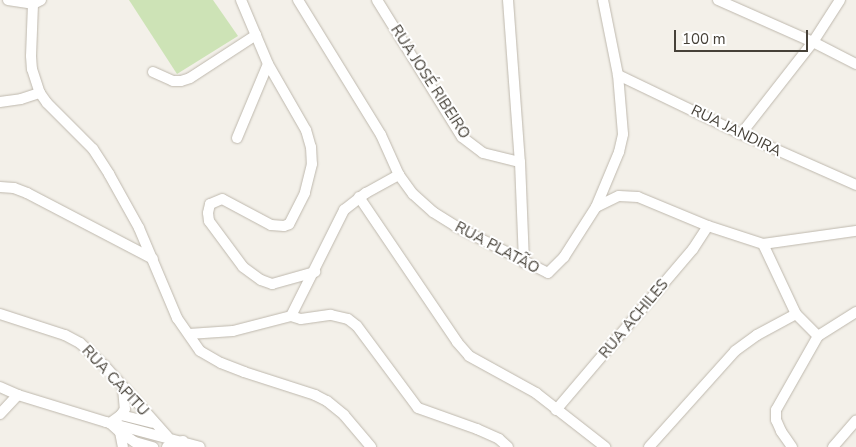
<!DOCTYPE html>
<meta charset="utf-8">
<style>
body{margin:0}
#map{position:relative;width:856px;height:447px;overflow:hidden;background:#f3f0e9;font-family:"Nunito Sans",sans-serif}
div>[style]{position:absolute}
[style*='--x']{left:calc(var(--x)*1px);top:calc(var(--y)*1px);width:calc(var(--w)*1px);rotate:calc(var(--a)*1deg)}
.green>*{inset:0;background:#cde3b6}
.roads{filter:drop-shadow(0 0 1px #beb8ad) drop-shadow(0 0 1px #beb8ad)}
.minor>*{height:10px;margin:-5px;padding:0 5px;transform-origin:5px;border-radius:5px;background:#fff}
span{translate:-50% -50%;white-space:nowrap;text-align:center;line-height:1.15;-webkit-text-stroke:4px #fff;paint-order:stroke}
.street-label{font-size:15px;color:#464138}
.scale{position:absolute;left:674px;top:30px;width:134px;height:22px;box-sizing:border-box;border:2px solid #464138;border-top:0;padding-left:6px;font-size:15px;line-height:18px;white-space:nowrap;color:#464138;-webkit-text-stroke:4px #fff;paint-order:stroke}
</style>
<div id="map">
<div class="green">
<div style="clip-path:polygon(129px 0,213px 0,238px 36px,177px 74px)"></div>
</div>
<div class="roads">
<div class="minor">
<div style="--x:8;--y:0;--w:25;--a:9"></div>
<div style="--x:41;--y:0;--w:9;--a:153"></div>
<div style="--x:33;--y:4;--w:52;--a:92.2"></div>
<div style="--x:31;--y:56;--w:13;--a:86"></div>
<div style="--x:32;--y:69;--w:25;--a:72"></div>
<div style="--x:40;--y:93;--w:12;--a:55"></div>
<div style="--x:47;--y:103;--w:65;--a:45"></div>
<div style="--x:93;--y:149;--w:30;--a:57"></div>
<div style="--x:109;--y:174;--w:62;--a:60.9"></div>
<div style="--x:139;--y:228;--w:98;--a:67.1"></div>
<div style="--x:177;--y:318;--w:40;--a:55.1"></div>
<div style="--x:200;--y:351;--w:24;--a:30"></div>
<div style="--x:221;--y:363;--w:25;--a:21"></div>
<div style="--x:244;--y:372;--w:75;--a:17.9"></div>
<div style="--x:315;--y:395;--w:13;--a:27"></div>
<div style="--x:327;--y:401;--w:22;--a:39"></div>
<div style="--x:344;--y:415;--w:42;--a:49.8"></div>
<div style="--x:241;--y:0;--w:69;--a:67.1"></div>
<div style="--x:268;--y:64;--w:76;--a:60.1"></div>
<div style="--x:306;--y:130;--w:18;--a:74"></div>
<div style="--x:311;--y:147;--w:17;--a:87"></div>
<div style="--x:312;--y:164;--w:30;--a:104"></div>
<div style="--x:305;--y:193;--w:35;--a:117"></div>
<div style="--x:289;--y:224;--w:5;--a:158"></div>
<div style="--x:284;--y:226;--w:13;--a:-176"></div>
<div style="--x:271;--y:225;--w:55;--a:-152"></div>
<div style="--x:222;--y:199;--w:13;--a:157"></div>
<div style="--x:210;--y:204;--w:9;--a:103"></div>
<div style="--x:208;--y:213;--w:8;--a:83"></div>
<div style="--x:209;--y:221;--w:57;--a:53.5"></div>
<div style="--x:243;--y:267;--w:22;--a:36"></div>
<div style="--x:261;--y:280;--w:12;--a:20"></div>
<div style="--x:272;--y:284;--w:45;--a:-15.6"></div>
<div style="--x:298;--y:0;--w:158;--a:58.4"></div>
<div style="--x:381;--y:135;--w:44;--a:65.8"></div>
<div style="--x:377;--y:0;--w:161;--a:58.2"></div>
<div style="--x:462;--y:137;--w:26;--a:37"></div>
<div style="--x:483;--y:153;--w:38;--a:14"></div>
<div style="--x:508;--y:0;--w:162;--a:85.8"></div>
<div style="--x:520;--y:162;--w:101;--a:87.7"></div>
<div style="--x:718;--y:0;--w:104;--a:23.9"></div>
<div style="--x:813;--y:42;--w:48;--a:27.1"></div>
<div style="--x:153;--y:72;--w:22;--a:24"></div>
<div style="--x:173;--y:81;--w:8;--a:0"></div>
<div style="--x:181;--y:81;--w:9;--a:-18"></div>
<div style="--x:190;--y:78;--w:79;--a:-33.1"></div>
<div style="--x:618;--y:75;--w:136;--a:25.6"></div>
<div style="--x:741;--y:134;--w:126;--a:23.9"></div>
<div style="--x:0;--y:102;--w:21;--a:-8"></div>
<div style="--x:21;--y:99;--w:20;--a:-18"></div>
<div style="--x:741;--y:134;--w:117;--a:-52"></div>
<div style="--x:813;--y:42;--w:50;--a:-57.3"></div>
<div style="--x:237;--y:138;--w:80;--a:-67.3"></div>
<div style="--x:0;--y:187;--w:14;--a:4"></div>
<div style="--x:14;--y:188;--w:14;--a:21"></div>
<div style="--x:27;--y:193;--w:142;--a:27.6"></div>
<div style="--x:359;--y:197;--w:175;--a:55.9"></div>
<div style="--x:457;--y:342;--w:18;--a:49"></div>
<div style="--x:469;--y:356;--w:77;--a:28.9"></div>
<div style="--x:536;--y:393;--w:88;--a:38"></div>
<div style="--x:596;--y:207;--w:60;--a:-67.3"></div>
<div style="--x:619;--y:152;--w:18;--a:-77"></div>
<div style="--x:623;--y:134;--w:59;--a:-94.8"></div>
<div style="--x:618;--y:75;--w:76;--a:-101.3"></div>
<div style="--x:763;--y:244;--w:77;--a:64.8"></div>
<div style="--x:796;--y:314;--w:31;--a:45"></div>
<div style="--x:0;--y:314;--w:68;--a:17.9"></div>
<div style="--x:65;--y:335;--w:17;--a:28"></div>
<div style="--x:80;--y:343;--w:33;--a:43"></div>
<div style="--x:104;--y:365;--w:96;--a:48.4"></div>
<div style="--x:291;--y:316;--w:10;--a:17"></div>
<div style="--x:301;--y:319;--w:30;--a:-8"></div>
<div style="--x:331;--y:315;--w:17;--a:13"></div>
<div style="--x:348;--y:319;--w:11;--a:38"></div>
<div style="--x:357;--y:326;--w:102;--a:53.4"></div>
<div style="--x:418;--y:408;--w:63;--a:19.6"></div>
<div style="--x:477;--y:429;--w:24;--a:24"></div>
<div style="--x:499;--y:439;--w:12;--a:42"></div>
<div style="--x:189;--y:334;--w:44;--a:-3.9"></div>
<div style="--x:233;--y:331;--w:60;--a:-14.5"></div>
<div style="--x:291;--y:316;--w:119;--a:-63.4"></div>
<div style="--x:344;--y:210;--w:28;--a:-38"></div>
<div style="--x:366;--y:193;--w:38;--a:-29"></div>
<div style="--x:399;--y:175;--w:24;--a:54"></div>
<div style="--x:413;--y:194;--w:27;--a:42"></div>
<div style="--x:433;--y:212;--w:26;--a:32"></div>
<div style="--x:455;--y:226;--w:104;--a:26.8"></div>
<div style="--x:548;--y:273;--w:23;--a:-45"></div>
<div style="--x:564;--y:257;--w:59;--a:-57.4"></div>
<div style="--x:596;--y:207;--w:25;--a:-26"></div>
<div style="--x:619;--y:196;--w:19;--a:3"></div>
<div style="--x:638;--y:197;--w:76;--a:22.5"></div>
<div style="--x:708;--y:226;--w:58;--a:18.1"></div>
<div style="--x:763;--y:244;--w:94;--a:-8"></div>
<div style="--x:0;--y:387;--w:20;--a:24"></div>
<div style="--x:18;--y:395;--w:92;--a:17.1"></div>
<div style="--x:106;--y:422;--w:97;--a:14.9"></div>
<div style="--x:123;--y:388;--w:21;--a:85"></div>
<div style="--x:125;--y:409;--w:7;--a:124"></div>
<div style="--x:121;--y:415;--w:14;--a:144"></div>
<div style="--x:110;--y:423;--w:13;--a:42"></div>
<div style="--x:120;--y:432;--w:15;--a:79"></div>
<div style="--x:556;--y:410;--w:211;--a:-49.6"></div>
<div style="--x:693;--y:249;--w:27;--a:-57"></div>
<div style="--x:0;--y:414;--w:26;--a:-47"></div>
<div style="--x:121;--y:415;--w:32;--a:14"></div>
<div style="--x:120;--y:432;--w:18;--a:34"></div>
<div style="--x:135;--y:442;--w:19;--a:16"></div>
<div style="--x:167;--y:447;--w:17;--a:-21"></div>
<div style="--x:649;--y:447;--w:129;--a:-48.1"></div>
<div style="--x:735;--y:351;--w:27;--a:-36"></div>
<div style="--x:757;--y:335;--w:44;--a:-28.3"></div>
<div style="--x:792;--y:447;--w:19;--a:-125"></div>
<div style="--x:781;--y:431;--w:12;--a:-114"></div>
<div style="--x:776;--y:420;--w:10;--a:-90"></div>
<div style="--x:776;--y:410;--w:85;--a:-60.4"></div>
<div style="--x:818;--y:336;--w:45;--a:-32.3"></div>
<div style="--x:833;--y:447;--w:35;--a:-49"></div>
</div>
</div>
<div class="street-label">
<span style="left:430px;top:82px;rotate:57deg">RUA JOSÉ RIBEIRO</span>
<span style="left:736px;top:131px;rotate:26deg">RUA JANDIRA</span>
<span style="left:497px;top:248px;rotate:28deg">RUA PLATÃO</span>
<span style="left:634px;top:319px;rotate:-50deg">RUA ACHILES</span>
<span style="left:115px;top:381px;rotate:47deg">RUA CAPITU</span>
</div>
<div class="scale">100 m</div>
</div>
